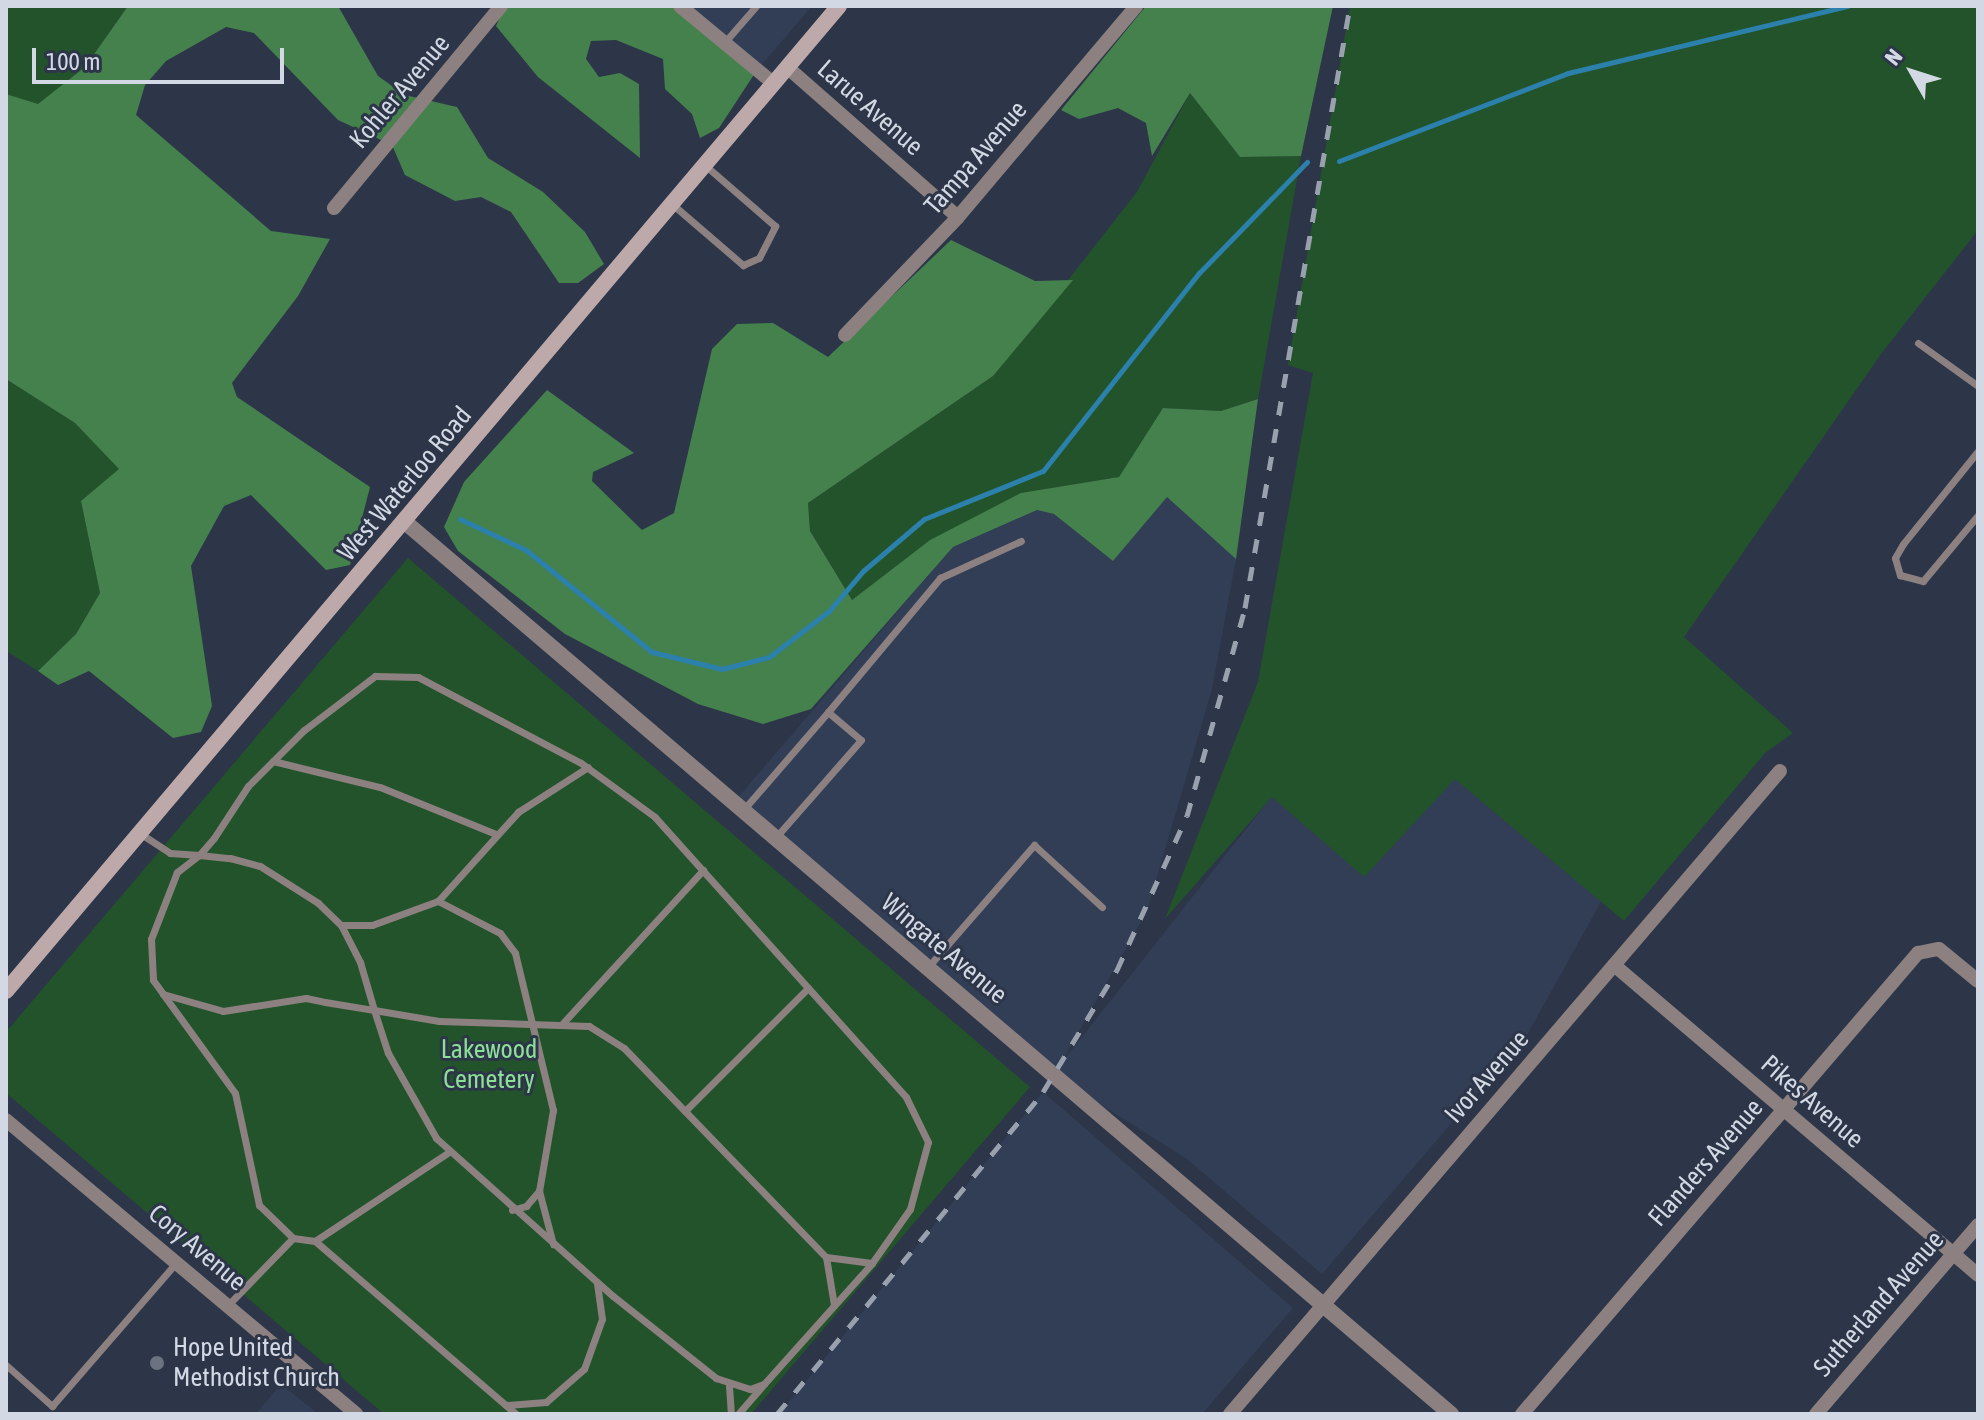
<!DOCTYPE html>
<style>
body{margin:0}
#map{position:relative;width:1984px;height:1420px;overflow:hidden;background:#2d3648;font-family:"Asap Condensed",sans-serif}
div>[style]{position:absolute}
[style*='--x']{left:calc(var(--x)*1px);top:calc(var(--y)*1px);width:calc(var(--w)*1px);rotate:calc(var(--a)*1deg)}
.built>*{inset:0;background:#323e56}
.green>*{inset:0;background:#23532a}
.forest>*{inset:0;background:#45814c}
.stream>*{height:5px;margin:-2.5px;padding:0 2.5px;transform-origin:2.5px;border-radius:2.5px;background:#2c80ac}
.service>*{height:7px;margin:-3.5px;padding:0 3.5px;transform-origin:3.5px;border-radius:3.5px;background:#8c8080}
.minor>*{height:14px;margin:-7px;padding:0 7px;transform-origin:7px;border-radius:7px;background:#8c8080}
.tertiary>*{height:16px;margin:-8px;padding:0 8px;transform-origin:8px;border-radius:8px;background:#8c8080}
.secondary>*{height:16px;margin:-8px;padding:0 8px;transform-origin:8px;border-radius:8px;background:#bda9aa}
.rail>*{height:5px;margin-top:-2.5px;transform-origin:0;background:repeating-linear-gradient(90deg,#99a1ae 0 14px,transparent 0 28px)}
.dots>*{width:22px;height:22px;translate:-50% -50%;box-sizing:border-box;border:4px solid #2d3648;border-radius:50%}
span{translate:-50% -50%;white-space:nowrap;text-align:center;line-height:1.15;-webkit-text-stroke:6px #2d3648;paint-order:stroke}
.street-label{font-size:26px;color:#d3d9e4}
.park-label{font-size:26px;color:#8ce095}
.poi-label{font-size:26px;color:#d3d9e4}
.left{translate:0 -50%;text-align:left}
.frame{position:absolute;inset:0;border:8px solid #d3d9e4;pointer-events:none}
.north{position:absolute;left:1872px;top:32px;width:80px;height:80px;-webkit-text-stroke:6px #2d3648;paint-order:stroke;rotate:309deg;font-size:22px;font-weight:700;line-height:32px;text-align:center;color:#d3d9e4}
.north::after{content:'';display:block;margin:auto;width:28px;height:36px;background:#d3d9e4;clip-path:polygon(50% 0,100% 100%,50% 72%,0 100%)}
.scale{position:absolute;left:32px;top:48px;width:252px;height:36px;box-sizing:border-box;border:4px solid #d3d9e4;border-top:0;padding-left:10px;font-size:24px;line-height:28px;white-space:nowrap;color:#d3d9e4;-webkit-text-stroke:6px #2d3648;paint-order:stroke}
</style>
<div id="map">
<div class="built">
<div style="clip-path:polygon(686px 6px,812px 6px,757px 70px)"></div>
<div style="clip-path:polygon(1167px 496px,1236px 559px,1212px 689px,1147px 911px,1060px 1065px,1272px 796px,1364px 876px,1455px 778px,1602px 900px,1527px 1035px,1322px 1274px,1187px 1159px,1054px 1075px,734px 802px,953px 547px,1037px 510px,1054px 514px,1113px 561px)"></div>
<div style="clip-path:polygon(1043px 1092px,1293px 1308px,1202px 1414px,779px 1414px)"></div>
<div style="clip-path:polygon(281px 1384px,318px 1414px,256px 1414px)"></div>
</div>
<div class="green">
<div style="clip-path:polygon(6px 6px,128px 6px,85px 67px,40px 105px,6px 94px)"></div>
<div style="clip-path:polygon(1350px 6px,1978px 6px,1978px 230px,1881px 354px,1684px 637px,1793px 733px,1765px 753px,1624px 921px,1455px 779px,1364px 877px,1272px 797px,1165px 919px,1258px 682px,1313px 373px,1288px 365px)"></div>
<div style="clip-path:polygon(1190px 93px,1240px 157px,1301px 156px,1258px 399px,1221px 411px,1163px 408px,1119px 477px,1021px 494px,930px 540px,852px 600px,810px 531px,808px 503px,993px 376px,1137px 192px)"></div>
<div style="clip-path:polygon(6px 379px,75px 423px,120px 469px,81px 501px,100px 593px,76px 634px,38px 671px,6px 651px)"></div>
<div style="clip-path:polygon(408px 558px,1030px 1087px,751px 1414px,384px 1414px,6px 1093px,6px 1032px)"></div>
</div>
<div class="forest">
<div style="clip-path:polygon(128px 6px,338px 6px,378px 76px,405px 95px,457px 107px,488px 158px,543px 192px,585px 232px,604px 264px,578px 283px,559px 283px,511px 212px,481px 197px,455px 201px,405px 175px,392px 145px,338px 120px,254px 33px,226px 27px,166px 61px,145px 85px,136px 115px,271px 231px,330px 239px,298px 296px,232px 383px,237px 397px,370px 487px,350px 565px,326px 570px,251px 495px,224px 506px,191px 566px,212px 706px,201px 732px,173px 738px,89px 671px,58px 685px,38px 671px,76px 634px,100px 593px,81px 501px,119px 469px,75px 423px,6px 379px,6px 94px,38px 104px,85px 67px)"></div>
<div style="clip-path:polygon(505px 6px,680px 6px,757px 70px,719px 128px,700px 138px,692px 114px,665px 89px,663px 59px,616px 40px,591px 41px,586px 59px,599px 77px,620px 73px,639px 84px,640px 158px,538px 77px,496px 26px)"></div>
<div style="clip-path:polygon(1146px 6px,1333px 6px,1301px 156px,1240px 157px,1190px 93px,1152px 156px,1146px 123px,1118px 108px,1079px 119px,1061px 110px)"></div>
<div style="clip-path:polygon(951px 240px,1035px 281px,1073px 280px,993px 376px,808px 503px,810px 531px,852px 600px,930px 540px,1021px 493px,1119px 477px,1163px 408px,1221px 411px,1258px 399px,1236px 559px,1167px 497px,1113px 561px,1054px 514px,1037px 510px,953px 547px,811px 709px,763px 724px,698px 704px,565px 634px,458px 551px,444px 527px,464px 482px,547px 390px,634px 453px,593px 472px,592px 481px,642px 530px,674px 513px,712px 349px,737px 324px,773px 323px,828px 357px)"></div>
</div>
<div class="stream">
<div style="--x:1339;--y:161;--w:245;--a:-21"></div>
<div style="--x:1568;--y:73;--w:288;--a:-13.5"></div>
<div style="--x:460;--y:519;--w:73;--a:25.2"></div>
<div style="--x:526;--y:550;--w:162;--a:39"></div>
<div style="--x:652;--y:652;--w:72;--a:13.7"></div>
<div style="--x:722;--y:669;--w:49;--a:-14.3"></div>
<div style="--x:769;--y:657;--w:76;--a:-37.5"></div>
<div style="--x:829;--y:611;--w:52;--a:-49.6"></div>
<div style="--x:863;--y:571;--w:80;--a:-40.4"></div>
<div style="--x:924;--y:519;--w:128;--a:-22"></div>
<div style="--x:1043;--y:471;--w:252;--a:-51.8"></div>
<div style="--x:1199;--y:273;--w:155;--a:-45.8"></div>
</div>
<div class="service">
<div style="--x:724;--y:43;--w:49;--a:-49.1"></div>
<div style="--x:672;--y:204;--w:94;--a:40.7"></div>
<div style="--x:743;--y:265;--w:17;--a:-24"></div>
<div style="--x:759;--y:258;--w:36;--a:-63"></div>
<div style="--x:775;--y:226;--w:91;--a:-139"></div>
<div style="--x:1918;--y:343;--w:74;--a:35.6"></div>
<div style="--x:1978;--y:451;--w:119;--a:128.9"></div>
<div style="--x:1903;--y:544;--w:16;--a:120"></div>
<div style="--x:1895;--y:558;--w:18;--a:74"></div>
<div style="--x:1900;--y:575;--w:24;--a:15"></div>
<div style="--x:1923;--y:581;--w:86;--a:-50.2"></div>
<div style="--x:828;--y:712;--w:175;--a:-50.1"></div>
<div style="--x:940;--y:578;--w:89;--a:-24.6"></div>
<div style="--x:273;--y:761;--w:110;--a:13.7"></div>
<div style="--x:380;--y:787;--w:125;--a:22.1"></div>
<div style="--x:744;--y:809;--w:128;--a:-49.1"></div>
<div style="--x:828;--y:712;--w:43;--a:40.3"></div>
<div style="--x:861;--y:740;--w:129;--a:131.2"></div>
<div style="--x:141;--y:834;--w:35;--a:33"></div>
<div style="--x:170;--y:853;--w:29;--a:4"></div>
<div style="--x:199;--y:855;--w:31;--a:6"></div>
<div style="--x:230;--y:858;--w:31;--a:15"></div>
<div style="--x:260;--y:866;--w:69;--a:32.5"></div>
<div style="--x:318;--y:903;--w:32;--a:44"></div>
<div style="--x:341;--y:925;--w:42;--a:62.8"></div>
<div style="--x:360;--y:962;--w:50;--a:73.7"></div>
<div style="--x:374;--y:1010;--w:45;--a:72"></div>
<div style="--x:388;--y:1053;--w:98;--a:60.5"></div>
<div style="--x:436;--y:1138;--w:237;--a:41.8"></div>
<div style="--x:613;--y:1296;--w:132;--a:38.5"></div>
<div style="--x:716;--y:1378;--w:36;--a:18"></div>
<div style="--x:750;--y:1389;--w:15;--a:-20"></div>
<div style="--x:764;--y:1384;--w:162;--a:-48.2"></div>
<div style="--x:872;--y:1263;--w:66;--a:-54.9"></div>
<div style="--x:910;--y:1209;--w:69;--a:-75"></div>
<div style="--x:928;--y:1142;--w:50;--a:-116.1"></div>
<div style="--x:906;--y:1097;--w:376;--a:-131.9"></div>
<div style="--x:655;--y:817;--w:92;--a:-143.9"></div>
<div style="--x:581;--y:763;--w:184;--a:-152.2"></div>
<div style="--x:418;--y:677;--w:43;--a:-178.7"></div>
<div style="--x:375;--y:676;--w:89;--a:142.7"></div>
<div style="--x:304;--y:730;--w:79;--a:135"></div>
<div style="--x:248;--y:786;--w:62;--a:123.2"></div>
<div style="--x:214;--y:838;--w:23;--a:131"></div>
<div style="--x:199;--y:855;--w:28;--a:142"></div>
<div style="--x:177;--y:872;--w:72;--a:111.2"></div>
<div style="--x:151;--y:939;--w:41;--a:87.2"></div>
<div style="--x:153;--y:980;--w:17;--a:54"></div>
<div style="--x:163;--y:994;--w:62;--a:15.8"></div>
<div style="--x:223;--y:1011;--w:84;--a:-8.9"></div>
<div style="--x:306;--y:998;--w:19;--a:12"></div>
<div style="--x:325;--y:1002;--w:50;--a:9.3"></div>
<div style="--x:374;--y:1010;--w:66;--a:9.6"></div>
<div style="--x:439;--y:1021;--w:150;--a:1.9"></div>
<div style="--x:589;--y:1026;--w:41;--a:32.2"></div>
<div style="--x:624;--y:1048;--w:291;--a:46"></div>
<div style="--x:826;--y:1257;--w:46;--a:7.4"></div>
<div style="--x:438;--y:901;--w:70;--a:27.3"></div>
<div style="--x:500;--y:933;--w:25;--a:53"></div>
<div style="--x:515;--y:953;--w:162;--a:76.4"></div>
<div style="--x:553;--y:1110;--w:82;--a:99.8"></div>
<div style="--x:539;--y:1191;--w:55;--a:75.2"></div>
<div style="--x:341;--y:925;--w:31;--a:0"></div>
<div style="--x:372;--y:925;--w:70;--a:-20"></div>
<div style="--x:438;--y:901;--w:120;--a:-48"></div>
<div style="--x:518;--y:812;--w:83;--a:-32.7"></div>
<div style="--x:928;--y:967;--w:162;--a:-49"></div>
<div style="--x:1034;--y:845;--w:92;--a:42.4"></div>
<div style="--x:163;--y:994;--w:122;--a:54"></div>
<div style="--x:235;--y:1093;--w:115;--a:77.9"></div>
<div style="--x:259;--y:1205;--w:47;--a:44.1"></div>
<div style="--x:562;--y:1024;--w:209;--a:-47.5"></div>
<div style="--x:685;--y:1111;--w:174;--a:-45"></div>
<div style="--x:512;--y:1210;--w:15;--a:-16"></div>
<div style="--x:526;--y:1206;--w:20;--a:-49"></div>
<div style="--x:315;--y:1241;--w:161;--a:-33.6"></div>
<div style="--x:826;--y:1257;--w:49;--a:80.5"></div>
<div style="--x:228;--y:1305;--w:93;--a:-45.9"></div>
<div style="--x:293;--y:1238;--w:22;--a:8"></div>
<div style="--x:315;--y:1241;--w:265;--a:40.7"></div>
<div style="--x:6;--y:1365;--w:62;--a:41.7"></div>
<div style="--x:52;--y:1406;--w:188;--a:-49.1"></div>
<div style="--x:729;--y:1386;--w:28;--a:86"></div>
<div style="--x:506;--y:1405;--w:40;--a:-4.3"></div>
<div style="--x:546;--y:1402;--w:50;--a:-41"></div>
<div style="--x:584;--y:1369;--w:53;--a:-70.2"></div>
<div style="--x:602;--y:1319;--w:37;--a:-98"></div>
<div style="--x:738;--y:1414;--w:37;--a:-49"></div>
</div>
<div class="minor">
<div style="--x:680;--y:6;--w:121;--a:39.6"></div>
<div style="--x:787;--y:67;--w:227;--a:41.3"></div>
<div style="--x:334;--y:208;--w:262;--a:-50.4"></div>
<div style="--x:845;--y:335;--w:163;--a:-46.2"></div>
<div style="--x:958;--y:217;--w:276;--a:-49.8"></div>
<div style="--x:1614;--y:965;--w:478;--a:40.4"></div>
<div style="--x:6;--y:1120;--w:457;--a:40"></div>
<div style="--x:1230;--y:1414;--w:846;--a:-49.46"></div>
<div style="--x:1522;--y:1414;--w:608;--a:-49.34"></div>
<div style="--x:1918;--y:953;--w:21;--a:-11"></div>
<div style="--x:1939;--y:949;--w:50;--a:39.4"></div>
<div style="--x:1816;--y:1414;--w:249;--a:-49.4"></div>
</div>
<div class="tertiary">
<div style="--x:405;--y:522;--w:1375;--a:40.46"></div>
</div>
<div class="secondary">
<div style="--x:6;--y:991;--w:1290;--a:-49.78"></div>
</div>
<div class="rail">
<div style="--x:777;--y:1414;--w:418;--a:-50.4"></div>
<div style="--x:1043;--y:1092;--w:143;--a:-58.8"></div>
<div style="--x:1117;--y:970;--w:169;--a:-65.6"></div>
<div style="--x:1187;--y:816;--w:216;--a:-74.4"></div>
<div style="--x:1245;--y:608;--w:611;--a:-80.11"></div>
</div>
<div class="dots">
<div style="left:157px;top:1363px;background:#6b7280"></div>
</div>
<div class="street-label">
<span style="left:400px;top:92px;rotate:-50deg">Kohler Avenue</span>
<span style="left:870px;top:108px;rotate:41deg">Larue Avenue</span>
<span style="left:976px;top:158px;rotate:-49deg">Tampa Avenue</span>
<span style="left:405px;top:484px;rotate:-50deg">West Waterloo Road</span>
<span style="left:944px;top:949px;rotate:40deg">Wingate Avenue</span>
<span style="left:1487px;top:1077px;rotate:-49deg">Ivor Avenue</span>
<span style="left:1812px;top:1102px;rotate:41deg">Pikes Avenue</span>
<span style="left:1706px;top:1163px;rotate:-49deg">Flanders Avenue</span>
<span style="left:197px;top:1248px;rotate:40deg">Cory Avenue</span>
<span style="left:1879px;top:1304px;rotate:-49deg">Sutherland Avenue</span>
</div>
<div class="park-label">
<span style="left:489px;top:1065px">Lakewood<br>Cemetery</span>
</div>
<div class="poi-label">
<span class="left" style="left:173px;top:1363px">Hope United<br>Methodist Church</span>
</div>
<div class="frame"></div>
<div class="north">N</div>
<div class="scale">100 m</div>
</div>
